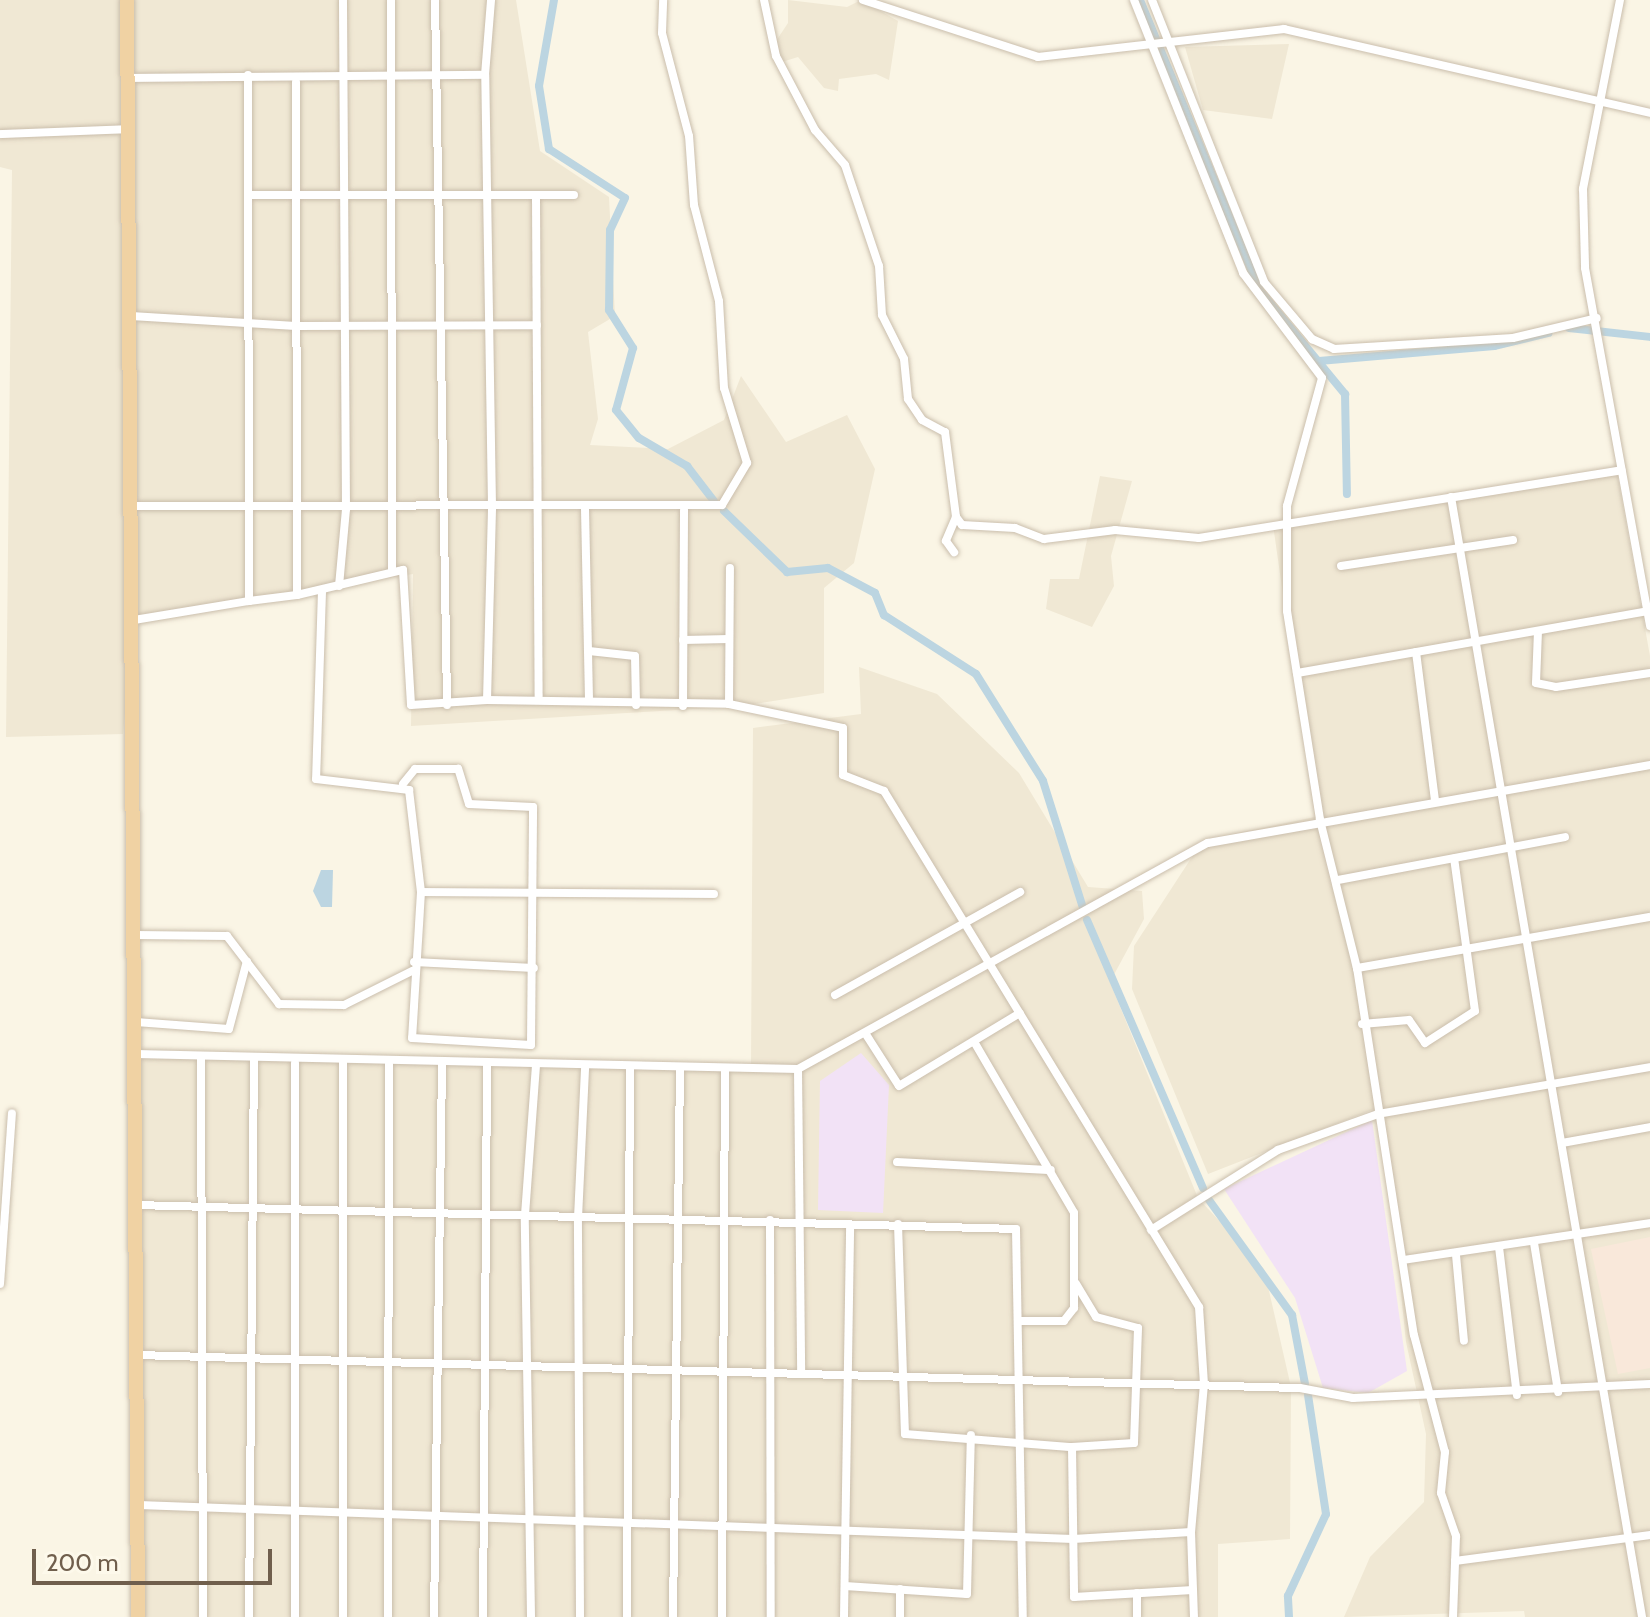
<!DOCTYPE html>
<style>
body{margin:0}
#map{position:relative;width:1650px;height:1617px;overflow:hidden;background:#faf5e5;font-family:Cabin,sans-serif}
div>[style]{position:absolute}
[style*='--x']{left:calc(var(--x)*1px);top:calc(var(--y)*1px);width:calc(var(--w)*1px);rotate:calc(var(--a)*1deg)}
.residential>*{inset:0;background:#f0e8d4}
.commercial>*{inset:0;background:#f9e8da}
.education>*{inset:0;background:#f2e2f6}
.water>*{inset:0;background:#bcd5e1}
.canal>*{height:8px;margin:-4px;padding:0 4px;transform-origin:4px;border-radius:4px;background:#bcd5e1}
.roads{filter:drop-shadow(0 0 2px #cabeac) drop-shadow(0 0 2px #cabeac)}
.minor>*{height:8px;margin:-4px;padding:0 4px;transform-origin:4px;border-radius:4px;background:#fff}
.trunk>*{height:14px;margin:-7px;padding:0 7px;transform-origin:7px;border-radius:7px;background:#f0d2a3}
span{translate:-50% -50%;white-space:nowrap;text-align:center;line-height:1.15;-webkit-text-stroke:6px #fdf9eb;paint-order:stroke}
.scale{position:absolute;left:32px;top:1549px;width:240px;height:36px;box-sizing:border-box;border:4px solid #705f4d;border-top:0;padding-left:10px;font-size:24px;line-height:28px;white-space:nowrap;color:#705f4d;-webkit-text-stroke:6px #fdf9eb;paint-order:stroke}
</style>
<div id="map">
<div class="residential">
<div style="clip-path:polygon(0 0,516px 0,540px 151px,609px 197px,615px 316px,588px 332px,598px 419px,590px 445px,668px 449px,724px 420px,741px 376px,786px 442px,847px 415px,875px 469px,854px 563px,824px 588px,824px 693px,742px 706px,411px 726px,413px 574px,134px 619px,123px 734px,6px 737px,12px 170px,0 167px)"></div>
<div style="clip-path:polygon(788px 0,847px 7px,861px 0,898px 21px,889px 80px,876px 74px,839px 79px,838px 91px,824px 88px,798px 57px,782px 62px,774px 44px,788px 23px)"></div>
<div style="clip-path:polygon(1289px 44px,1272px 119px,1203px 110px,1185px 47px)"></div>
<div style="clip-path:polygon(1616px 467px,1650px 656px,1650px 1617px,1525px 1617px,1524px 1611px,1344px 1617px,1370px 1557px,1424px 1502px,1426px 1434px,1406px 1342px,1382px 1106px,1208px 1174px,1132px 989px,1134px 946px,1203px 840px,1315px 817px,1273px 525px)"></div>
<div style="clip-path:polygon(1100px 476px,1132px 481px,1111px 556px,1114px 586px,1092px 627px,1046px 609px,1050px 579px,1079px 579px)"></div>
<div style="clip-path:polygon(859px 667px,937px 694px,1019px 773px,1088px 887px,1142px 891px,1144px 919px,1110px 982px,1198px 1198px,1264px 1269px,1291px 1387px,1290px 1539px,1218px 1544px,1218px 1617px,141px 1617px,140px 1050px,751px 1067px,753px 728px,861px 714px)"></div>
</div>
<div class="commercial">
<div style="clip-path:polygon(1650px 1237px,1650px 1368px,1618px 1374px,1591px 1249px)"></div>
</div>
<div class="education">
<div style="clip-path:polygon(861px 1053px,889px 1085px,883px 1213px,818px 1210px,820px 1081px)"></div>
<div style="clip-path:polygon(1372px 1120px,1407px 1371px,1368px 1393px,1323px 1388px,1295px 1298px,1224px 1189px)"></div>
</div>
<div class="water">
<div style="clip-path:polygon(321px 870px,333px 870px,332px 907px,321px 907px,313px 891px)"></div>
</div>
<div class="canal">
<div style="--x:554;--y:0;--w:87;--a:99.9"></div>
<div style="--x:539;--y:86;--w:64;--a:81"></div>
<div style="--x:549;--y:149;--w:90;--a:32.8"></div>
<div style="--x:625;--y:198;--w:35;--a:115"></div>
<div style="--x:610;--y:230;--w:80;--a:90.7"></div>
<div style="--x:609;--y:310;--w:45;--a:57.7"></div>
<div style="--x:633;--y:348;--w:64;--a:105.3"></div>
<div style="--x:616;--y:410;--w:36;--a:51"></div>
<div style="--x:639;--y:438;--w:56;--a:30.3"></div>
<div style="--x:687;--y:466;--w:44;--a:52.4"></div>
<div style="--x:1140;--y:0;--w:315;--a:67.6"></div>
<div style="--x:1260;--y:291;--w:134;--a:50.5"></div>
<div style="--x:1345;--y:394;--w:100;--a:88.9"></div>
<div style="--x:1569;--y:328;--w:81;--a:6.3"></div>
<div style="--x:1319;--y:361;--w:176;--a:-4.9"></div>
<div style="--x:1494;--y:346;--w:56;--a:-13.5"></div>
<div style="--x:724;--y:511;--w:88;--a:44.1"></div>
<div style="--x:787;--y:572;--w:41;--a:-5.6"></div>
<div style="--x:828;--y:568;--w:53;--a:28"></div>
<div style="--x:875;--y:593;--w:24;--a:68"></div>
<div style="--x:884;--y:615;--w:109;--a:32.7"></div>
<div style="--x:976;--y:674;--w:126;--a:57.9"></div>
<div style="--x:1043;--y:781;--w:133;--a:72.5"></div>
<div style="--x:1087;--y:920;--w:292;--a:66.6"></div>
<div style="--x:1209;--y:1200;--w:142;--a:54.2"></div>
<div style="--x:1292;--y:1315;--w:70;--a:79.3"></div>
<div style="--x:1289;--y:1617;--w:21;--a:-93"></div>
<div style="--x:1288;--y:1596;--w:90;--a:-65.1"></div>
<div style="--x:1326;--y:1514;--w:120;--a:-98.6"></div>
</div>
<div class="roads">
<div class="minor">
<div style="--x:391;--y:0;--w:571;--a:89.9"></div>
<div style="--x:435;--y:0;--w:705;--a:89.02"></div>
<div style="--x:764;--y:0;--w:57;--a:77.9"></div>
<div style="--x:776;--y:56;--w:84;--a:62.2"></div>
<div style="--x:815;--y:130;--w:46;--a:49.4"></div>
<div style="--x:845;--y:165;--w:107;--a:71.4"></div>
<div style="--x:879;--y:266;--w:49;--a:86.5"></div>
<div style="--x:882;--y:315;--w:49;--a:63.4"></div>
<div style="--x:904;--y:359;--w:40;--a:84.3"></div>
<div style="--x:908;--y:399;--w:25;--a:56"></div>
<div style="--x:922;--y:420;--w:26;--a:28"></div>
<div style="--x:945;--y:432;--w:86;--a:82.6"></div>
<div style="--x:956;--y:517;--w:26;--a:113"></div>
<div style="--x:946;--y:541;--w:14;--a:54"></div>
<div style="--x:863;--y:0;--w:184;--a:18"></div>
<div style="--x:1038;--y:57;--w:248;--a:-6.5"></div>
<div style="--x:1284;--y:29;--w:376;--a:12.9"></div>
<div style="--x:1134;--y:0;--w:294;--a:68.2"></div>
<div style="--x:1243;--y:273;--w:131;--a:53"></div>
<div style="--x:1322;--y:378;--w:133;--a:105.3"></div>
<div style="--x:1287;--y:506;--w:105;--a:90"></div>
<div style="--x:1287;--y:611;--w:212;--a:81"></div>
<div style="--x:1320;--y:820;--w:153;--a:76"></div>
<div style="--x:1357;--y:968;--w:371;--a:81.2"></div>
<div style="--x:1414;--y:1335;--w:121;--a:75.2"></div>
<div style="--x:1445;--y:1452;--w:41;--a:95.6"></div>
<div style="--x:1441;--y:1493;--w:46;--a:70.8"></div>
<div style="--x:1456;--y:1536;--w:81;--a:92.1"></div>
<div style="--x:1152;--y:0;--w:303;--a:68.3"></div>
<div style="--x:1264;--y:282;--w:75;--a:49.9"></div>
<div style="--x:1312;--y:339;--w:24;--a:24"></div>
<div style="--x:1334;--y:349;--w:179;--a:-3.5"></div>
<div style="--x:1513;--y:338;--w:86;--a:-13.4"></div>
<div style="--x:1620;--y:0;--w:193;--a:101.1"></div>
<div style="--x:1583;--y:189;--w:79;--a:88.5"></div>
<div style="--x:1585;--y:268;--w:364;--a:79.7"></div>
<div style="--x:248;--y:75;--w:526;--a:89.89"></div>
<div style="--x:249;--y:601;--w:48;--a:-7.1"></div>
<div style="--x:128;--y:78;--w:357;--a:-0.5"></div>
<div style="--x:296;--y:82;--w:513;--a:89.89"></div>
<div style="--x:297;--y:595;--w:109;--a:-13.3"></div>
<div style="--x:403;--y:570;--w:135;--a:86.6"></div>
<div style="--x:411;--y:705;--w:76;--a:-3.8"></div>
<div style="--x:487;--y:700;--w:194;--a:-88.5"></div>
<div style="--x:492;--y:506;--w:431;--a:-90.9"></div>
<div style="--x:485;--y:75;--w:75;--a:-85.4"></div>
<div style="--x:0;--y:134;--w:128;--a:-2.2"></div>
<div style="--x:248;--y:195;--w:326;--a:0"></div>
<div style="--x:536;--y:197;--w:499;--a:89.7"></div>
<div style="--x:131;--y:316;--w:165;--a:3.5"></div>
<div style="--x:296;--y:326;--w:241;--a:-0.2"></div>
<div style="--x:1451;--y:497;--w:1136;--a:80.32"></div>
<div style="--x:133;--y:506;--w:589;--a:-0.1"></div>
<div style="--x:722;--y:505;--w:49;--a:-59.2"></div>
<div style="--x:747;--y:463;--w:78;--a:-107"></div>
<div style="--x:724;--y:388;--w:87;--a:-93.3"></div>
<div style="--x:719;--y:301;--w:99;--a:-104.6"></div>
<div style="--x:694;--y:205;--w:69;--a:-94.1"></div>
<div style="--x:689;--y:136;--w:106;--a:-104.7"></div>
<div style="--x:662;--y:33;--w:33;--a:-88"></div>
<div style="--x:585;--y:509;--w:192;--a:88.8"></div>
<div style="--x:956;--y:517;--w:10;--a:53"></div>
<div style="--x:962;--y:525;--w:53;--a:3.2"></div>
<div style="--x:1015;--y:528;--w:31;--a:21"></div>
<div style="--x:1044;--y:539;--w:72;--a:-7.2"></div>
<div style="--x:1115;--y:530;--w:84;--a:5.4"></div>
<div style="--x:1199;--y:538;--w:428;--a:-9.1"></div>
<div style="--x:1341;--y:566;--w:174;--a:-8.6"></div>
<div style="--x:339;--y:586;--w:77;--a:-84.8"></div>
<div style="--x:346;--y:509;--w:509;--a:-90.34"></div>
<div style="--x:322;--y:591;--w:188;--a:91.8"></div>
<div style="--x:316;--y:779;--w:94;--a:6.7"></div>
<div style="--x:409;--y:790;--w:103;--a:83.3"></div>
<div style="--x:421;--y:892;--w:146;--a:93.5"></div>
<div style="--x:412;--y:1038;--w:119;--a:3.4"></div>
<div style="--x:531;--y:1045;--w:238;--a:-89.5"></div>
<div style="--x:533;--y:807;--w:64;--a:-177.3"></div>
<div style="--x:469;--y:804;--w:37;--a:-107"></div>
<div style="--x:458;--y:769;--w:43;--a:180"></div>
<div style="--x:415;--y:769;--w:19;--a:129"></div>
<div style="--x:134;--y:620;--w:117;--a:-9.4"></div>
<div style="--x:1538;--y:631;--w:52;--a:92.2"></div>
<div style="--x:1536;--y:683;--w:20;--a:11"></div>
<div style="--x:1556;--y:687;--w:95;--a:-8.5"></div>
<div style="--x:683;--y:640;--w:46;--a:-1.2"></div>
<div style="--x:589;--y:651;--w:46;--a:6.2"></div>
<div style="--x:635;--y:656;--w:49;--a:88.8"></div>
<div style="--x:1416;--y:652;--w:150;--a:82.7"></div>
<div style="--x:1297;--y:673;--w:355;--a:-10"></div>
<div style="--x:487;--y:700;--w:242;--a:0.9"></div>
<div style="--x:729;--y:704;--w:116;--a:11.9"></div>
<div style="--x:843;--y:728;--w:47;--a:90"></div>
<div style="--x:843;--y:775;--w:44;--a:21.3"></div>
<div style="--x:884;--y:791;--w:605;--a:58.6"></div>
<div style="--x:1199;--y:1307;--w:77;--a:86.3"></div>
<div style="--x:1204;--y:1384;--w:149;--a:95"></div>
<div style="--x:1191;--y:1532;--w:85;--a:88"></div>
<div style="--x:729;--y:704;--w:136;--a:-89.6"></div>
<div style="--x:683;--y:706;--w:196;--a:-89.7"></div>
<div style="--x:1338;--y:880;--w:231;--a:-10.7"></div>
<div style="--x:421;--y:892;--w:293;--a:0.4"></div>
<div style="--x:136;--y:935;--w:91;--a:0.6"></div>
<div style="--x:227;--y:936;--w:86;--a:52.6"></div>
<div style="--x:279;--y:1004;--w:65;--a:0.9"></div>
<div style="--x:344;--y:1005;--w:76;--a:-26.6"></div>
<div style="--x:414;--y:962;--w:120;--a:2.9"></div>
<div style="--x:1357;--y:968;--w:297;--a:-9.9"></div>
<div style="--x:835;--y:995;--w:212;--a:-29.1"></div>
<div style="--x:136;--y:1022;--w:93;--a:4.3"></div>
<div style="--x:229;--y:1029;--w:70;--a:-75.2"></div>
<div style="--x:1362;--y:1024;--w:47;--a:-4.9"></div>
<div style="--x:1409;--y:1020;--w:28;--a:55"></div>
<div style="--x:1425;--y:1043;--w:59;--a:-32.6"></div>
<div style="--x:1475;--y:1011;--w:154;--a:-97.8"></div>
<div style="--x:867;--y:1036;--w:59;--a:57.4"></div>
<div style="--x:899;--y:1086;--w:141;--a:-31.1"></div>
<div style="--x:976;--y:1045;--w:194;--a:59.7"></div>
<div style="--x:1074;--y:1213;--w:95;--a:90"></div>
<div style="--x:1074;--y:1308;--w:16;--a:128"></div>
<div style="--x:1064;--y:1321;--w:46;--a:180"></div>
<div style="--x:136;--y:1054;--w:662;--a:1.3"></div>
<div style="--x:798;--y:1069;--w:468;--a:-28.9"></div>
<div style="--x:1208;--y:843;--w:449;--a:-10"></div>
<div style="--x:201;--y:1059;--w:558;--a:89.79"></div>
<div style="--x:798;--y:1069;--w:304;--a:89.4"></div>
<div style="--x:1562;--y:1143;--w:89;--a:-10.3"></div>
<div style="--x:897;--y:1162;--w:154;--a:3"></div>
<div style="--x:136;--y:1205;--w:880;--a:1.56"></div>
<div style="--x:1016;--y:1229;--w:388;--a:89"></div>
<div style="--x:770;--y:1220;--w:397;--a:89.9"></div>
<div style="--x:898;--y:1224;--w:210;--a:88.1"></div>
<div style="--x:905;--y:1434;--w:168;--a:4.5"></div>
<div style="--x:1072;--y:1447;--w:62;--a:-3.7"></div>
<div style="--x:1134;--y:1443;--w:115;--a:-88"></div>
<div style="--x:1138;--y:1328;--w:43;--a:-165.3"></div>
<div style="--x:1096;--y:1317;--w:39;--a:-121"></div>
<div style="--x:1151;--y:1230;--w:150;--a:-32.2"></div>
<div style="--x:1278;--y:1150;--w:106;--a:-19.8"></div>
<div style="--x:1378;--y:1114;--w:276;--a:-9.8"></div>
<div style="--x:1534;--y:1243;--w:151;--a:80.8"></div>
<div style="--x:1499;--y:1247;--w:149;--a:83.1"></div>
<div style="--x:1456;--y:1255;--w:86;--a:84.7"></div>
<div style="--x:1403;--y:1260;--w:250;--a:-8.5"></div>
<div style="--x:0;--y:1284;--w:171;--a:-86"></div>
<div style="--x:137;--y:1355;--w:1163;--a:1.63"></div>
<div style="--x:1300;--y:1388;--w:54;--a:10.7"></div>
<div style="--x:1353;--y:1398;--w:297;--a:-2.7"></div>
<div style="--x:1072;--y:1447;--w:150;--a:89.2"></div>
<div style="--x:1074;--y:1597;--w:119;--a:-3.4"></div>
<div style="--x:139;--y:1505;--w:935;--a:2.08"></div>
<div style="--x:1073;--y:1539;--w:118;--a:-3.4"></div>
<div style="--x:1455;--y:1561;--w:197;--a:-7.6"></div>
<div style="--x:845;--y:1586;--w:122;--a:3.8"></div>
<div style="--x:967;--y:1594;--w:159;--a:-88.6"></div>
<div style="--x:249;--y:1617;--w:557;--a:-89.49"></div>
<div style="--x:295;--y:1617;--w:554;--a:-90"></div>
<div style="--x:343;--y:1617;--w:555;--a:-90"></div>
<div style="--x:388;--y:1617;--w:553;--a:-89.9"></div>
<div style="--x:434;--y:1617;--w:553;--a:-89.17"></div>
<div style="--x:483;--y:1617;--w:552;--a:-89.58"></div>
<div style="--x:531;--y:1617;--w:402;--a:-90.9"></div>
<div style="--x:525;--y:1215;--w:149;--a:-85.8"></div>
<div style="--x:580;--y:1617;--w:399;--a:-90.3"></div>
<div style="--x:578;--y:1218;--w:151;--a:-87.3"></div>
<div style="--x:627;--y:1617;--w:549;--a:-89.69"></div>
<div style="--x:673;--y:1617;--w:548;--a:-89.27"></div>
<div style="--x:722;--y:1617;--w:547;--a:-89.69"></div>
<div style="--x:844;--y:1617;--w:391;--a:-89.1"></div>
<div style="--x:900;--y:1617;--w:28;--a:-90"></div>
<div style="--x:1137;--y:1617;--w:24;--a:-90"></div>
</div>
<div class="trunk">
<div style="--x:127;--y:0;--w:1617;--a:89.61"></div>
</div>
</div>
<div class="scale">200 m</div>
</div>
